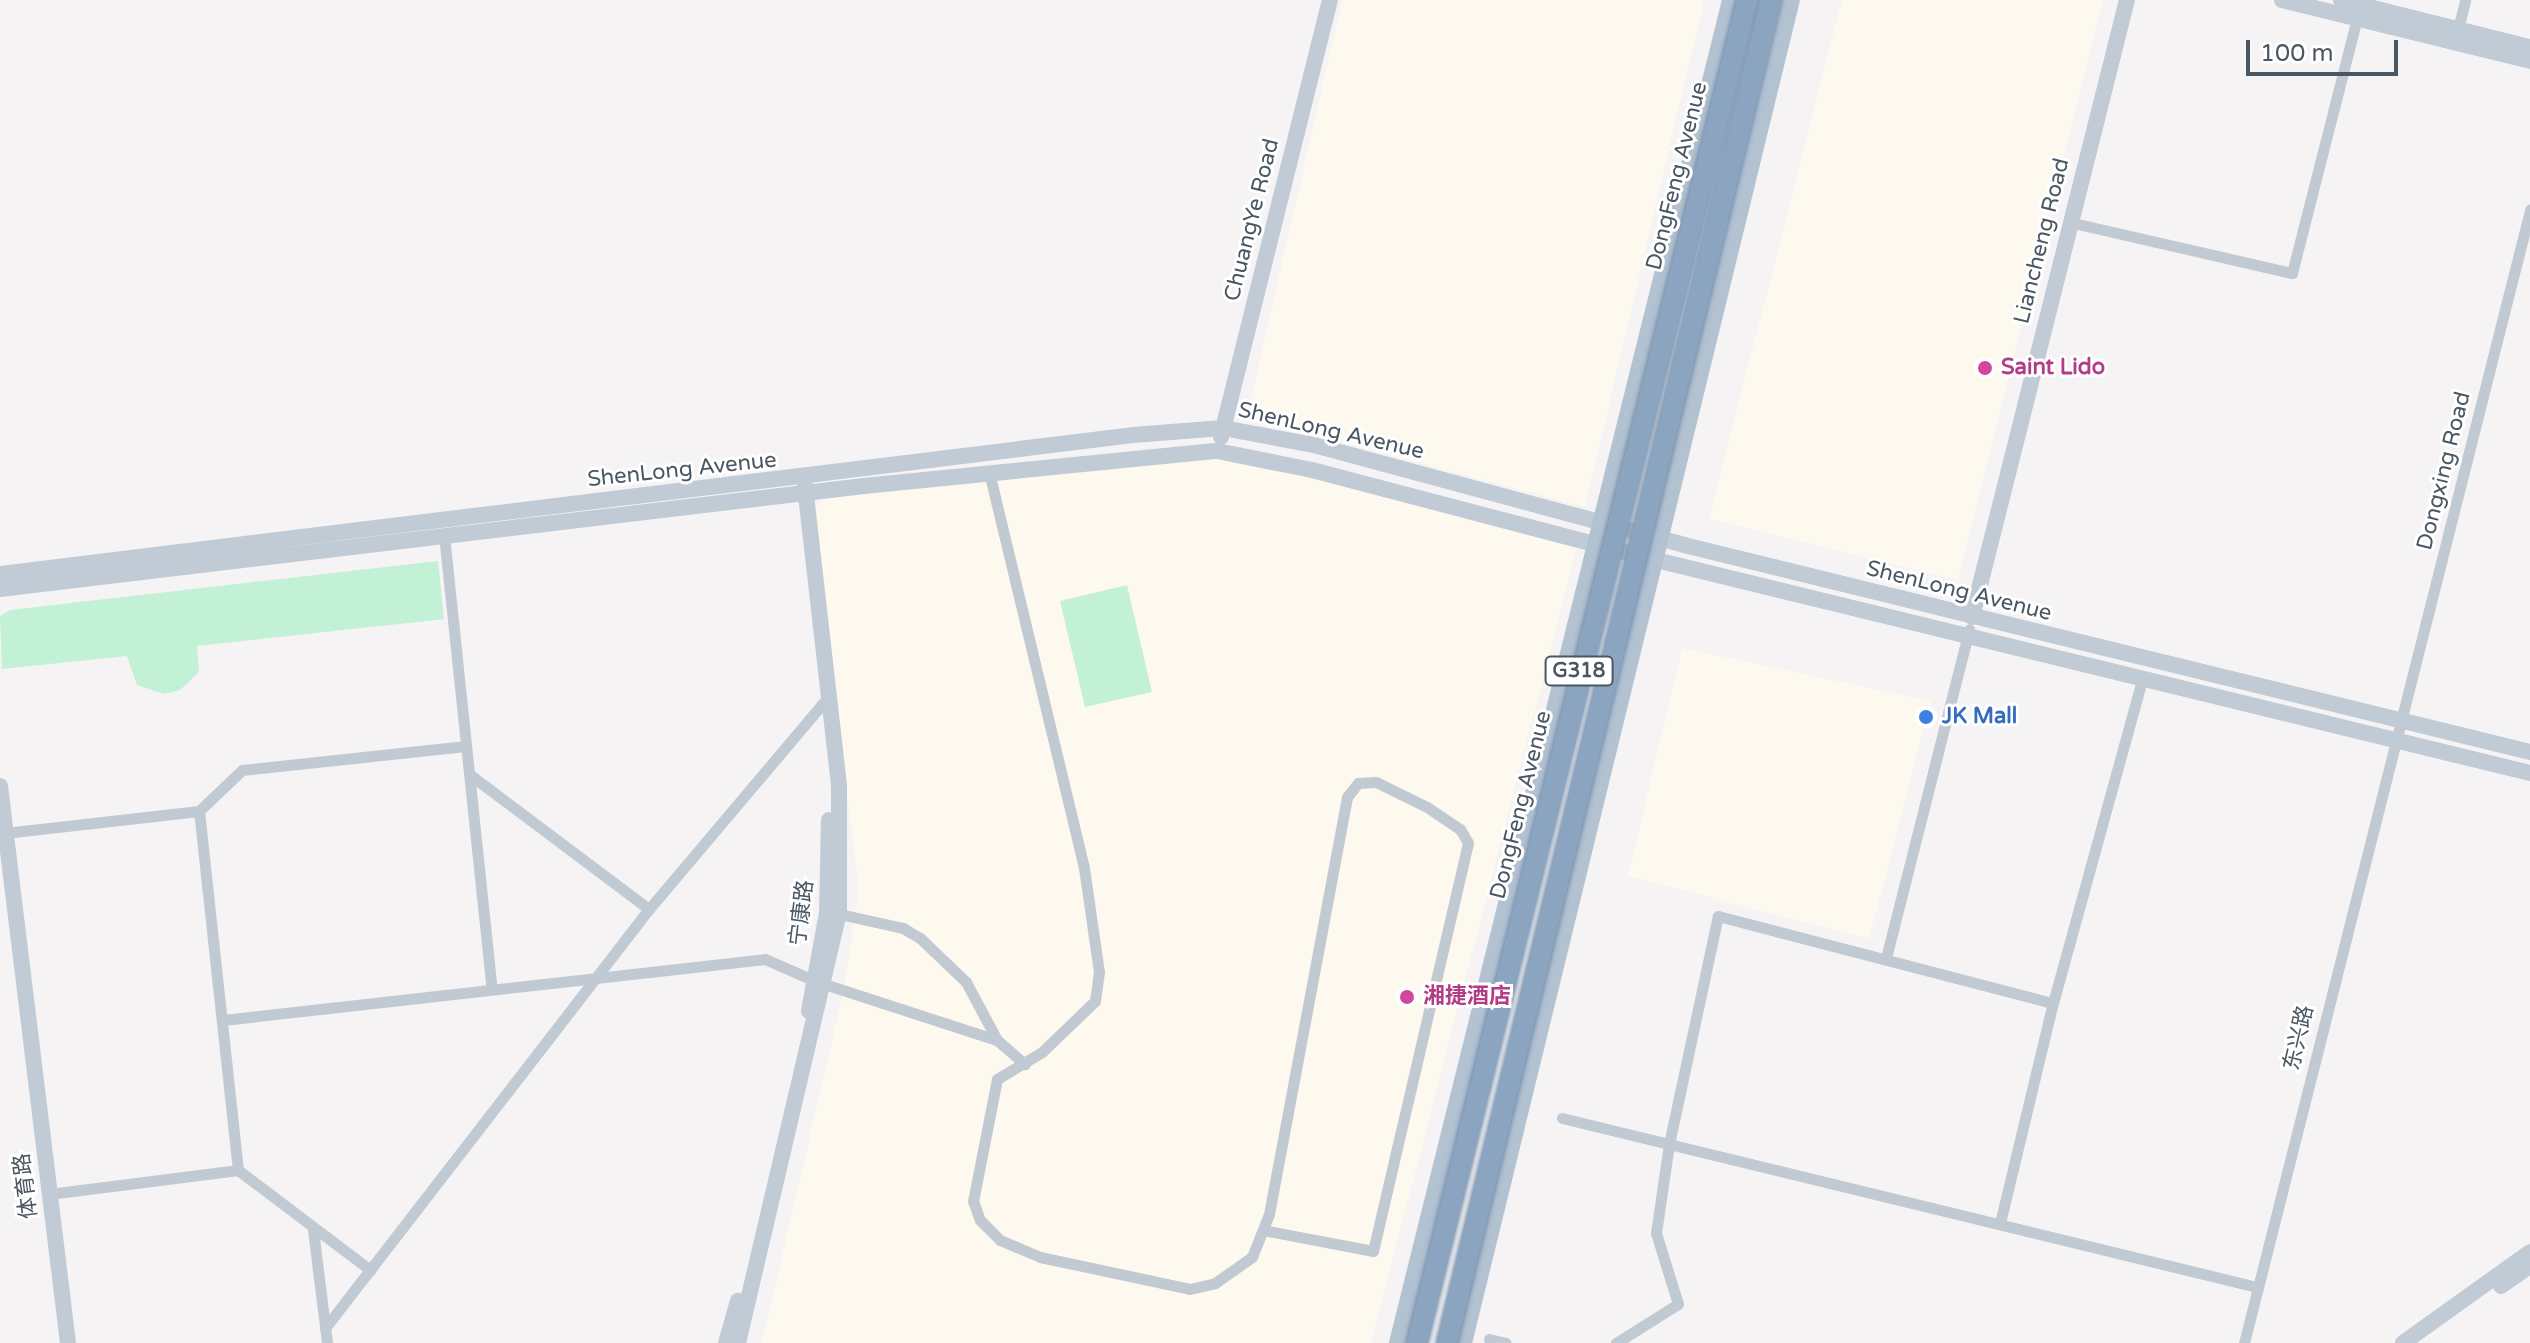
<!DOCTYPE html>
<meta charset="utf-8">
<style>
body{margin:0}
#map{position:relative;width:2530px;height:1343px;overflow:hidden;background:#f5f3f3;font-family:"Varela Round","Noto Sans SC",sans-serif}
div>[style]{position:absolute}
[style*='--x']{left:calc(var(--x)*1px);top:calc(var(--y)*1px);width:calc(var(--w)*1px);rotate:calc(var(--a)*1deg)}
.commercial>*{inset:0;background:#fdf9ef}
.green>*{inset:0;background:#c3f1d5}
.street>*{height:11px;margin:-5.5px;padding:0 5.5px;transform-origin:5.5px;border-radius:5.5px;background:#c1cad2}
.secondary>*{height:16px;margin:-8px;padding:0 8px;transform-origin:8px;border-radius:8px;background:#c1cbd6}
.primary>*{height:18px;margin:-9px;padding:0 9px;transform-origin:9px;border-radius:9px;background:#b3c2d1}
.bridges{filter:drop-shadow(0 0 2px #7690ad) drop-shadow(0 0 2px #7690ad)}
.highway-bridge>*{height:20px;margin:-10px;padding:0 10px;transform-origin:10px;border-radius:10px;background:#8ba5c1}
.dots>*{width:22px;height:22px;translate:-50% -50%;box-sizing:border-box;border:4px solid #fff;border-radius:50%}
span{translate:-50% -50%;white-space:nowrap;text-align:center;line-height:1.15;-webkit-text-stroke:6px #fff;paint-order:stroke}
.shield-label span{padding:2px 6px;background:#fff;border:2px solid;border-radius:6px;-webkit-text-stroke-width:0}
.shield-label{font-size:20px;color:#4a5661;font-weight:700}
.street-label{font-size:22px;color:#4a5661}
.hotel-label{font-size:22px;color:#b23c85;font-weight:700}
.left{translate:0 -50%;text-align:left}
.shop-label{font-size:22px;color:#366cbe;font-weight:700}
.scale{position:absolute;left:2246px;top:40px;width:152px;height:36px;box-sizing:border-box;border:4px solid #4a5661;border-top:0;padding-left:10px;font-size:24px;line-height:28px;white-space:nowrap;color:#4a5661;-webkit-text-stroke:6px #fff;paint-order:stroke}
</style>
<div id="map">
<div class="commercial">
<div style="clip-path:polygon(1342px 0,1704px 0,1585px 507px,1247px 417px)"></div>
<div style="clip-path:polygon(1842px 0,2103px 0,1958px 580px,1709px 519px)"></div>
<div style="clip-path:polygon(1217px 451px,1577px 547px,1371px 1343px,762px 1343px,844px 989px,859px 891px,812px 511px,828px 495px)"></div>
<div style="clip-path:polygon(1682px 648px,1931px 701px,1869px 939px,1628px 876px)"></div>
</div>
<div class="green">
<div style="clip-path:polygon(438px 561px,444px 619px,197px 646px,199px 672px,180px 690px,164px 694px,137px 685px,127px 656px,2px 669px,0 616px,10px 610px)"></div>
<div style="clip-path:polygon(1127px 585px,1152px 692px,1085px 707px,1060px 601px)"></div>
</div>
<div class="street">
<div style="--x:2458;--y:29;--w:30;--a:-76"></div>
<div style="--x:2069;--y:222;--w:229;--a:12.9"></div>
<div style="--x:2292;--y:273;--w:266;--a:-75.7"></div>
<div style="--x:989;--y:472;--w:407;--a:76.5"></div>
<div style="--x:1084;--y:868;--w:105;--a:81.8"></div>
<div style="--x:1099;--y:972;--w:29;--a:98"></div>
<div style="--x:1095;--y:1001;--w:74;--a:136.1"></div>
<div style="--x:1042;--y:1052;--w:52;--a:149"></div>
<div style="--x:997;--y:1079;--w:124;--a:101.1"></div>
<div style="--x:973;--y:1201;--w:20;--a:70"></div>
<div style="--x:980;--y:1220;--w:28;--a:45"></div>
<div style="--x:1000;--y:1240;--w:43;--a:23"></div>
<div style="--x:1040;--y:1257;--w:153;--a:12"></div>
<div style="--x:1190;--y:1289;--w:26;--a:-13"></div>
<div style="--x:1215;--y:1283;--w:45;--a:-35.1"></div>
<div style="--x:1252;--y:1257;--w:46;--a:-68.4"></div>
<div style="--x:1269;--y:1214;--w:424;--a:-79.4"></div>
<div style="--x:1347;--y:797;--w:18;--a:-52"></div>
<div style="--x:1358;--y:783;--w:18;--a:-3"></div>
<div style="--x:1376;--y:782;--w:57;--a:26.1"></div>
<div style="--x:1427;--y:807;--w:40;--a:34"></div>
<div style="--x:1460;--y:829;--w:16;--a:60"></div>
<div style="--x:1468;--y:843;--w:419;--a:103.1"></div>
<div style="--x:1373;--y:1251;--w:112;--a:-169.2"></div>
<div style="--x:444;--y:535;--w:456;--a:84"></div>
<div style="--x:469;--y:774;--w:225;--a:36.9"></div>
<div style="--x:199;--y:811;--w:361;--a:83.8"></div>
<div style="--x:5;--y:833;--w:195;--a:-6.5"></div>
<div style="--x:199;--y:811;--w:59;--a:-43.6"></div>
<div style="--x:242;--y:770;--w:225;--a:-6.1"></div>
<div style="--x:835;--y:913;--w:70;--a:12.4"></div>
<div style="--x:903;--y:928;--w:21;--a:31"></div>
<div style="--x:921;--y:939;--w:62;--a:43.7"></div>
<div style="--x:966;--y:982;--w:66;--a:61.9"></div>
<div style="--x:1886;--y:958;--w:339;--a:-75.8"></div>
<div style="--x:223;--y:1020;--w:545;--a:-6.42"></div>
<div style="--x:765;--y:959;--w:55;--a:23.7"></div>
<div style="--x:815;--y:981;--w:191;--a:18"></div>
<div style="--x:997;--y:1040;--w:37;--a:41"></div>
<div style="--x:1562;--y:1118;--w:715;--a:13.67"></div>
<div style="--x:49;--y:1194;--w:191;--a:-7.2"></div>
<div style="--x:238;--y:1170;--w:166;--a:37.1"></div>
<div style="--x:2000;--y:1223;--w:226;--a:-76.5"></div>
<div style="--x:2053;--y:1003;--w:335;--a:-74.6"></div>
<div style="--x:313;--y:1230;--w:114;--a:82.9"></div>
<div style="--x:325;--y:1328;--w:530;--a:-52.29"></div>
<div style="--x:649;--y:909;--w:279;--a:-49.8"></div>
<div style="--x:1489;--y:1339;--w:17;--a:13"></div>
<div style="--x:1616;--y:1343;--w:73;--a:-32.2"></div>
<div style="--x:1678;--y:1304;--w:74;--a:-107.2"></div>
<div style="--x:1656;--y:1233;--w:90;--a:-81.7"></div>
<div style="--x:1669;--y:1144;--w:233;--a:-77.9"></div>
<div style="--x:1718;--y:916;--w:346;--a:14.6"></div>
<div style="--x:2244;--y:1343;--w:1169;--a:-75.83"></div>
</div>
<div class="secondary">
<div style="--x:2282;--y:0;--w:255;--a:13.8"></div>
<div style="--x:2341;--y:0;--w:195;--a:14"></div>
<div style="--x:1221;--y:437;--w:450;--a:-76"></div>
<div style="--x:0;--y:574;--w:1141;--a:-6.99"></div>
<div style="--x:1133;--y:435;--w:90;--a:-4.4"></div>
<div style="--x:1223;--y:428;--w:93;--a:10.6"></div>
<div style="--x:1314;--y:445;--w:383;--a:15.1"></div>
<div style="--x:1684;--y:545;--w:871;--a:13.75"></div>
<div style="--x:0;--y:589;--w:870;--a:-6.8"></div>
<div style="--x:864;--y:486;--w:355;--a:-5.7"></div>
<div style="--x:1217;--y:451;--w:97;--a:11.3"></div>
<div style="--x:1312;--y:470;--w:351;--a:14.7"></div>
<div style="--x:1652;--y:559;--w:904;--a:13.7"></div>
<div style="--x:1972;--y:617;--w:636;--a:-75.9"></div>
<div style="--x:0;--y:786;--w:561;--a:83.04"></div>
<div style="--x:809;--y:1011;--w:100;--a:-79.6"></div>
<div style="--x:827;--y:913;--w:93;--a:-88.8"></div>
<div style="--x:2501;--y:1286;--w:35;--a:-35"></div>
<div style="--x:726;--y:1343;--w:44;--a:-74.1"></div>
<div style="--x:738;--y:1343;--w:442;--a:-76.8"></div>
<div style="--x:839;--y:913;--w:128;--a:-90"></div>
<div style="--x:839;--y:785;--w:302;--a:-96.5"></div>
<div style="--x:2403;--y:1343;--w:156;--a:-35.6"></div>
</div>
<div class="primary">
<div style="--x:1398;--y:1343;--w:1384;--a:-76.07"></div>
<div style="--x:1463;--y:1343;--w:1382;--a:-76.28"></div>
</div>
<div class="bridges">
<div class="highway-bridge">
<div style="--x:1417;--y:1343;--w:1383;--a:-76.19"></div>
<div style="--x:1447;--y:1343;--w:1382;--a:-76.44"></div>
</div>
</div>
<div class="dots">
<div style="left:1985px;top:368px;background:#d1479c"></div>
<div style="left:1926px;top:717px;background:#3f7fe0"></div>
<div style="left:1407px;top:997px;background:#d1479c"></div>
</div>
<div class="shield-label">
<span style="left:1579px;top:671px">G318</span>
</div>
<div class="street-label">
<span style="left:1677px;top:176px;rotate:-76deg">DongFeng Avenue</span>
<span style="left:1252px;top:220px;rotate:-76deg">ChuangYe Road</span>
<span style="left:2042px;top:241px;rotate:-76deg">Liancheng Road</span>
<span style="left:1331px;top:431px;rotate:13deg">ShenLong Avenue</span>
<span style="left:682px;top:470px;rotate:-6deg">ShenLong Avenue</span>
<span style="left:2444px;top:471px;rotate:-76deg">Dongxing Road</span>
<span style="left:1959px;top:591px;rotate:14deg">ShenLong Avenue</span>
<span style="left:1521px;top:805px;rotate:-76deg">DongFeng Avenue</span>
<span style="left:802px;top:913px;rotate:-83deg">宁康路</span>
<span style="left:2299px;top:1038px;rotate:-77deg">东兴路</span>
<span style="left:26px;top:1186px;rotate:-97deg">体育路</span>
</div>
<div class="hotel-label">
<span class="left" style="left:2001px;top:368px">Saint Lido</span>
<span class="left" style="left:1423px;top:997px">湘捷酒店</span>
</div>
<div class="shop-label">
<span class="left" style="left:1942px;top:717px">JK Mall</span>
</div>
<div class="scale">100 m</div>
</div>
